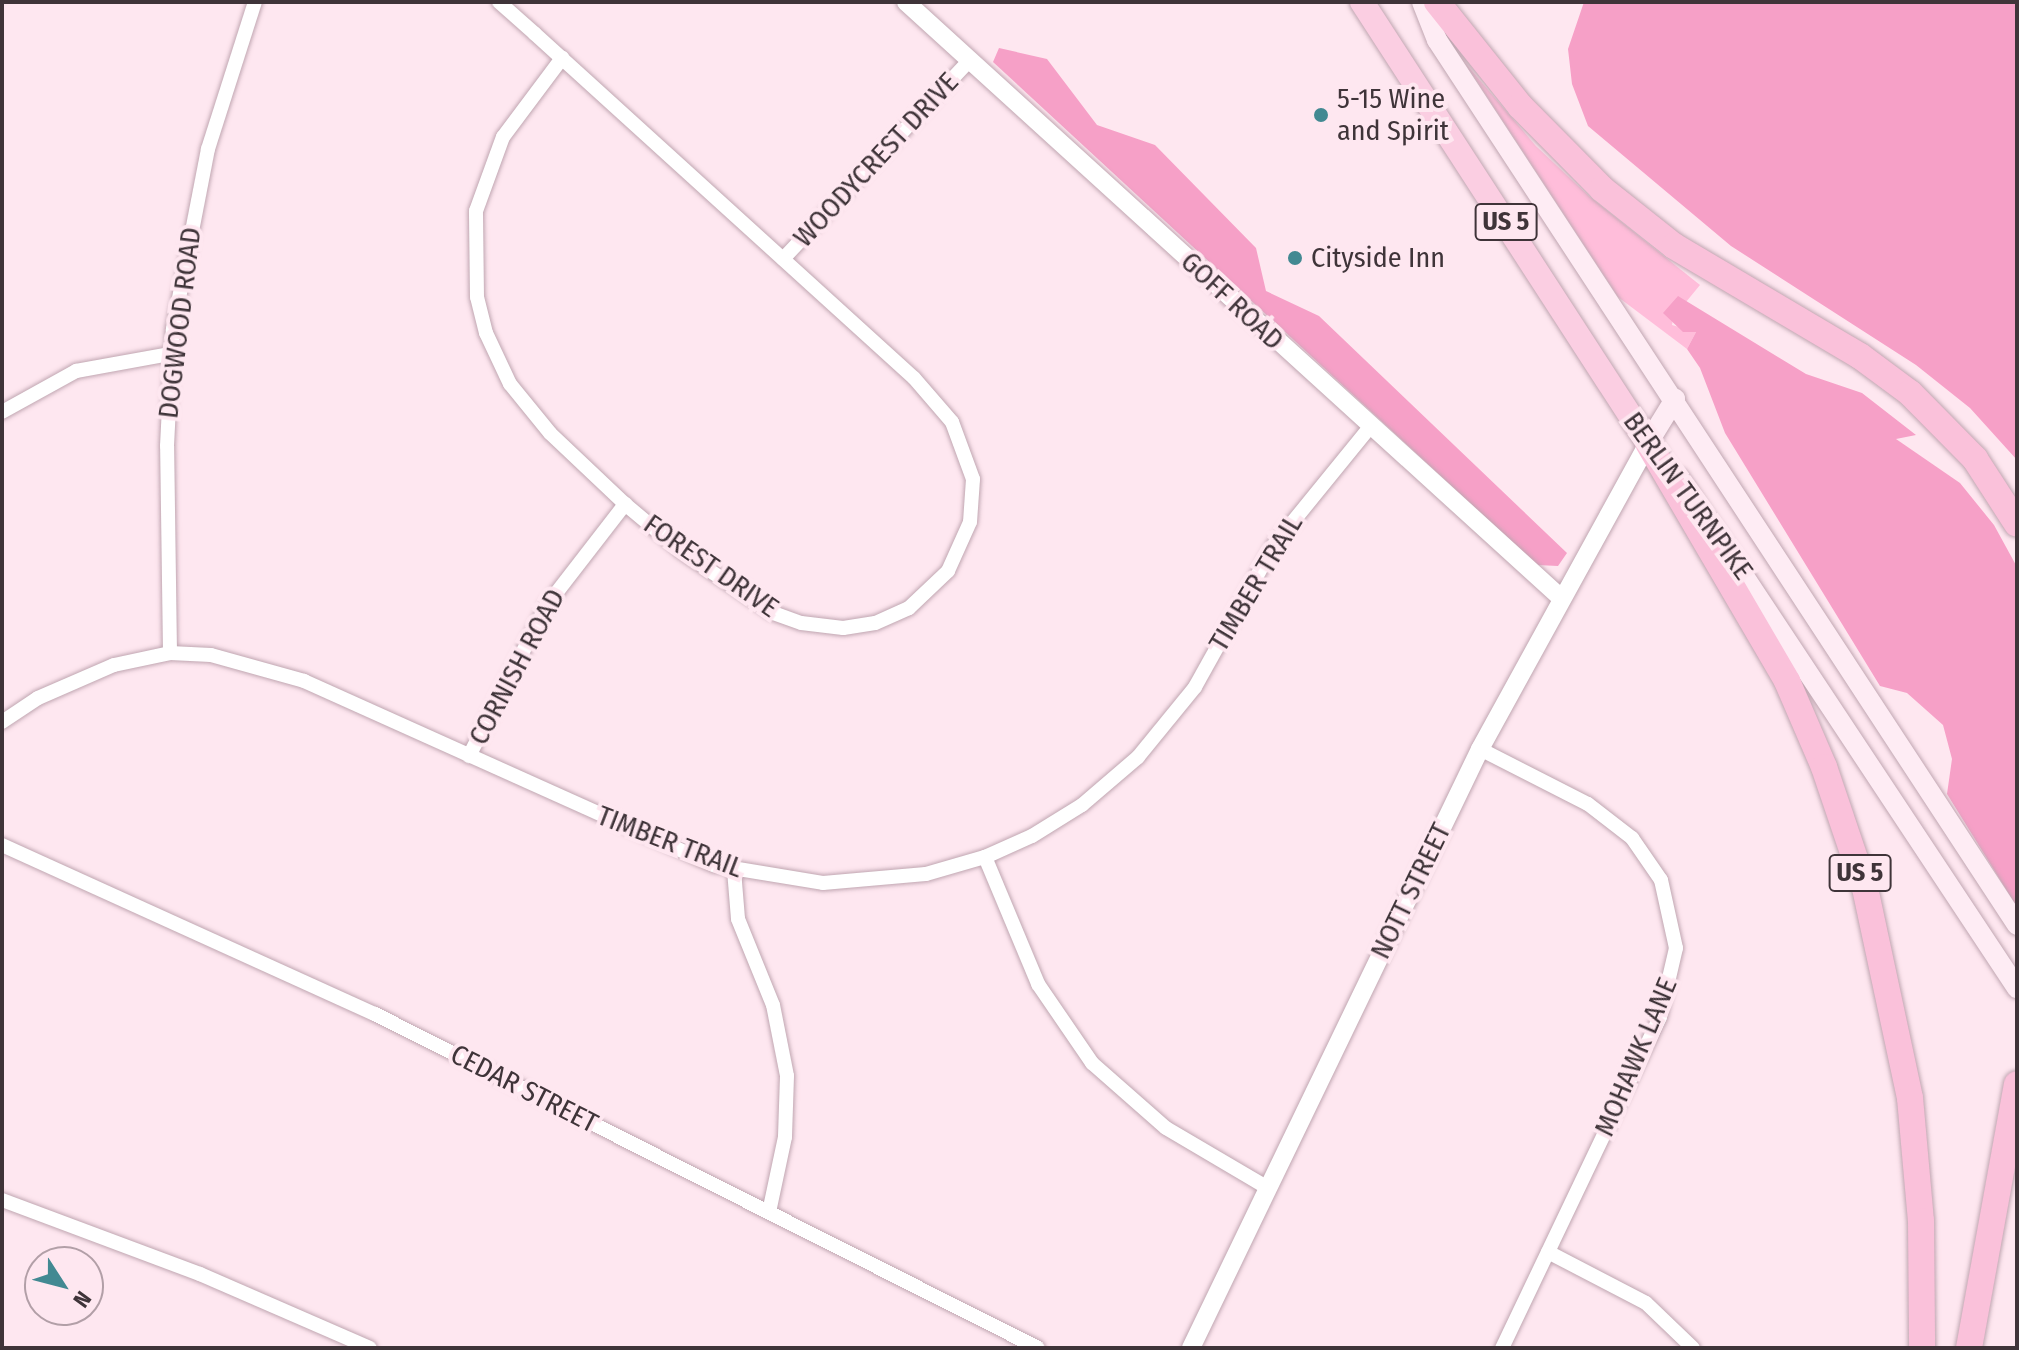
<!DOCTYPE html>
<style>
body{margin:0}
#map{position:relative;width:2019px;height:1350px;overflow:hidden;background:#fee7f0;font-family:"Fira Sans Condensed",sans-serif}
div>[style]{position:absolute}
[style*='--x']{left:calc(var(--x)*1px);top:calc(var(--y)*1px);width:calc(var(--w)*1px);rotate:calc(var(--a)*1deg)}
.green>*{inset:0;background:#ffbdda}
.forest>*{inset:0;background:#f6a0c7}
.roads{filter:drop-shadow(0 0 2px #c0a6b1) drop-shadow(0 0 2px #c0a6b1)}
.minor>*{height:14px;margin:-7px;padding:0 7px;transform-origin:7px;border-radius:7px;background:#fff}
.tertiary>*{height:18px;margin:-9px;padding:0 9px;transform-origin:9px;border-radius:9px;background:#fff}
.secondary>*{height:20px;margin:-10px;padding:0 10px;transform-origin:10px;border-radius:10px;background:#feecf4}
.trunk>*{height:24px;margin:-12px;padding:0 12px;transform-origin:12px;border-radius:12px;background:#fbcee2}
.motorway>*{height:26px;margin:-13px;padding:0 13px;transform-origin:13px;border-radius:13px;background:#fac1da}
.dots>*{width:22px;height:22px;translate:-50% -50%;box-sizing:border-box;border:4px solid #fee7f0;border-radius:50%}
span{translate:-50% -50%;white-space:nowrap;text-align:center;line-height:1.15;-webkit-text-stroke:8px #fee7f0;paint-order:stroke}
.shield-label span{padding:2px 6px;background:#fee7f0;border:2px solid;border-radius:6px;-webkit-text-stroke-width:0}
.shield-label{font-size:26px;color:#3f3439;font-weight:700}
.poi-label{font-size:28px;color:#3f3439}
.left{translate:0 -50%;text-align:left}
.street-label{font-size:28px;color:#3f3439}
.frame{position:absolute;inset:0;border:4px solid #3f3439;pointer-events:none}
.north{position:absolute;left:24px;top:1246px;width:80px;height:80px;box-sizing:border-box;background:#fee7f0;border:2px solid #b29fa7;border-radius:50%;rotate:126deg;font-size:22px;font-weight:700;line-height:32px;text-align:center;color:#3f3439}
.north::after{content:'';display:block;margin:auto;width:28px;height:36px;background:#428992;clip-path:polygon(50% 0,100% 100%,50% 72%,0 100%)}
</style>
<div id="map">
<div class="green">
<div style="clip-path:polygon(1465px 63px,1536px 146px,1590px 197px,1700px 285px,1686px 302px,1677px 297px,1672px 325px,1696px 332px,1687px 349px,1618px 297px)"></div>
</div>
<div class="forest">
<div style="clip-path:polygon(1584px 2px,2017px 2px,2017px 460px,1970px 408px,1916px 365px,1731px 246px,1588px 126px,1572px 84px,1568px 49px)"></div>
<div style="clip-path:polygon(999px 48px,1047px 59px,1097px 125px,1155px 145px,1256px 248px,1266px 291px,1319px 316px,1567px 553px,1558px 566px,1537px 565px,993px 62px)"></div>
<div style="clip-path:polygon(1678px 296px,1806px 374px,1862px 393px,1916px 435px,1896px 439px,1960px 483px,1994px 525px,2017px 567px,2017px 907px,1947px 794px,1952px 759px,1943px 725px,1907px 693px,1880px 686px,1725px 433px,1700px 368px,1687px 349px,1696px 332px,1683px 332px,1663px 313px)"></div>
</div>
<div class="roads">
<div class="minor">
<div style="--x:499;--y:2;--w:47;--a:41.5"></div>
<div style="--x:534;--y:33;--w:513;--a:42.24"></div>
<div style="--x:914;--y:378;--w:58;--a:49.2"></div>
<div style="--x:952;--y:422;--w:61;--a:69.8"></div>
<div style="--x:973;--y:479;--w:43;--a:94"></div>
<div style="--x:970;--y:522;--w:54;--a:114.2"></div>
<div style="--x:948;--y:571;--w:54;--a:136.5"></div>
<div style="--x:909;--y:608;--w:37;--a:156"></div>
<div style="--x:875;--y:623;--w:32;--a:171"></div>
<div style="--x:843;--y:628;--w:42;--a:-173.2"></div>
<div style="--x:801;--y:623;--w:32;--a:-160"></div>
<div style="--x:771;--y:612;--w:109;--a:-145.9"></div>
<div style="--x:681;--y:551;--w:73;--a:-140"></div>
<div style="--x:625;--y:504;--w:103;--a:-136.6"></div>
<div style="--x:550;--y:433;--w:63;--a:-129.2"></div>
<div style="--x:510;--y:384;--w:56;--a:-115.2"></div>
<div style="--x:486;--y:333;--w:37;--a:-104"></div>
<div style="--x:477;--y:297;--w:86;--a:-90.7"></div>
<div style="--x:476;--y:211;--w:79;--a:-70"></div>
<div style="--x:503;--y:137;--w:99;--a:-53.2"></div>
<div style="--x:783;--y:259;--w:273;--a:-46.8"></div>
<div style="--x:2;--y:412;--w:85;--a:-29"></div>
<div style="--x:76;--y:371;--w:96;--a:-10.3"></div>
<div style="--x:170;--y:653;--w:207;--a:-90.8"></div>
<div style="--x:167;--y:446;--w:117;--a:-87.1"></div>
<div style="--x:173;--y:329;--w:183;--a:-79"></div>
<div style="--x:208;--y:149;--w:154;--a:-72.3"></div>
<div style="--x:2;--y:722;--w:43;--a:-33.7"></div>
<div style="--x:38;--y:698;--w:83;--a:-23.5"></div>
<div style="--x:114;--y:665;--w:57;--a:-12.1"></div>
<div style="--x:170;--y:653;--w:41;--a:2.8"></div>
<div style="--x:211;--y:655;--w:97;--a:15.6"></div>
<div style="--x:304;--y:681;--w:449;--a:24.2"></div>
<div style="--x:714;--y:865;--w:110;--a:9.4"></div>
<div style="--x:823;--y:883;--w:103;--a:-5"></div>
<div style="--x:926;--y:874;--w:61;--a:-16.1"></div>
<div style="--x:985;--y:857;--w:51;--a:-24.1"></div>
<div style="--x:1032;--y:836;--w:59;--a:-31.8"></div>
<div style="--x:1082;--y:805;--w:74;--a:-40.6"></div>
<div style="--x:1138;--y:757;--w:90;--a:-50.8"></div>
<div style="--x:1195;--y:687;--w:162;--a:-60.9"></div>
<div style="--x:1274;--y:545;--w:152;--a:-50.9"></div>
<div style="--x:1480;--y:749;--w:121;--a:27"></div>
<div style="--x:1588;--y:804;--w:56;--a:37.7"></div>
<div style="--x:1632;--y:838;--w:51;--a:55.4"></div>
<div style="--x:1661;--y:880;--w:70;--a:77.6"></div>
<div style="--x:1676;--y:948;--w:71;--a:103.1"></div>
<div style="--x:1660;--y:1017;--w:367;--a:115.5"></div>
<div style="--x:469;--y:756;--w:170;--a:-62.7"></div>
<div style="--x:547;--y:605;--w:128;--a:-52.3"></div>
<div style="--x:2;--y:845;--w:409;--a:24.4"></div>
<div style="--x:375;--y:1014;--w:742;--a:26.74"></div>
<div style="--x:985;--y:857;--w:138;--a:67.3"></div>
<div style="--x:1038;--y:984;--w:96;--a:55.6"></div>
<div style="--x:1092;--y:1063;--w:98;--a:41.3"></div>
<div style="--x:1166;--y:1128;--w:118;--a:30.5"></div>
<div style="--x:734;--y:870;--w:49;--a:85.3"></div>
<div style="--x:738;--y:919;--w:93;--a:67.9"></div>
<div style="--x:773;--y:1005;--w:72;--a:78.8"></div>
<div style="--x:787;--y:1076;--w:61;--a:91.9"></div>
<div style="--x:785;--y:1137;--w:77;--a:102"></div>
<div style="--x:2;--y:1200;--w:211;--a:20.5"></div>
<div style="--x:200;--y:1274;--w:185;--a:23.5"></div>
<div style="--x:1548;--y:1252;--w:110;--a:27.5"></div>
<div style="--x:1646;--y:1303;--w:65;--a:43.8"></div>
</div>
<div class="tertiary">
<div style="--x:906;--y:2;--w:884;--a:42.3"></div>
<div style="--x:1191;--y:1348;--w:665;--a:-64.24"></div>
<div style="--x:1480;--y:749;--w:349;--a:-61.2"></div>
</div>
<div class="secondary">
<div style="--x:1422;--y:2;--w:41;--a:68.5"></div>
<div style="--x:1437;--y:40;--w:1058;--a:56.76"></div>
<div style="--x:1658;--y:454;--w:15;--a:-132"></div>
<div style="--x:1648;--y:443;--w:52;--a:-58.5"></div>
<div style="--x:1679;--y:478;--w:612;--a:56.47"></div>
</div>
<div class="trunk">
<div style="--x:1362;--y:2;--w:526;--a:57.04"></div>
</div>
<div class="motorway">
<div style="--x:1437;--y:2;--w:133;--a:51.4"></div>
<div style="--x:1520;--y:106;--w:117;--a:45.3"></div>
<div style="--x:1602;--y:189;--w:92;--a:38.4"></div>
<div style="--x:1674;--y:246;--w:216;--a:30.6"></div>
<div style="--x:1860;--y:356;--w:62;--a:36.5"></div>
<div style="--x:1910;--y:393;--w:93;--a:45.4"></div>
<div style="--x:1975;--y:459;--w:77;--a:57.1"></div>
<div style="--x:1648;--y:443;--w:276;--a:59.7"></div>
<div style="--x:1787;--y:681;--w:94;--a:66.7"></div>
<div style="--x:1824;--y:767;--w:128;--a:71.3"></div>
<div style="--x:1865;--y:888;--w:215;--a:77.9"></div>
<div style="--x:1910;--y:1098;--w:123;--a:84.9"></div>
<div style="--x:1921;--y:1221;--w:127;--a:89.5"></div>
<div style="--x:1969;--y:1348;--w:268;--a:-79.7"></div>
</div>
</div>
<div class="dots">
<div style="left:1321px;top:115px;background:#428992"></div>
<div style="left:1295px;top:258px;background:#428992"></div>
</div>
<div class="shield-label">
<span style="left:1506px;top:222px">US 5</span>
<span style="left:1860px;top:873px">US 5</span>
</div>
<div class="poi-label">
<span class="left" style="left:1337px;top:115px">5-15 Wine<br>and Spirit</span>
<span class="left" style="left:1311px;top:258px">Cityside Inn</span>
</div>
<div class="street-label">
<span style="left:876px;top:160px;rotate:-47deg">WOODYCREST DRIVE</span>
<span style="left:1232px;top:301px;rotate:43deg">GOFF ROAD</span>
<span style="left:180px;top:323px;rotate:-83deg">DOGWOOD ROAD</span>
<span style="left:1688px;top:496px;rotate:54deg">BERLIN TURNPIKE</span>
<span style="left:711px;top:566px;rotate:35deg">FOREST DRIVE</span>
<span style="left:1256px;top:583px;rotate:-59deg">TIMBER TRAIL</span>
<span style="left:517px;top:667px;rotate:-62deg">CORNISH ROAD</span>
<span style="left:670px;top:842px;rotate:21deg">TIMBER TRAIL</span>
<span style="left:1411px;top:891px;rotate:-64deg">NOTT STREET</span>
<span style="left:1636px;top:1057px;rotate:-67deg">MOHAWK LANE</span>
<span style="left:524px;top:1089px;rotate:27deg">CEDAR STREET</span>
</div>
<div class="frame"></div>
<div class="north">N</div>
</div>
